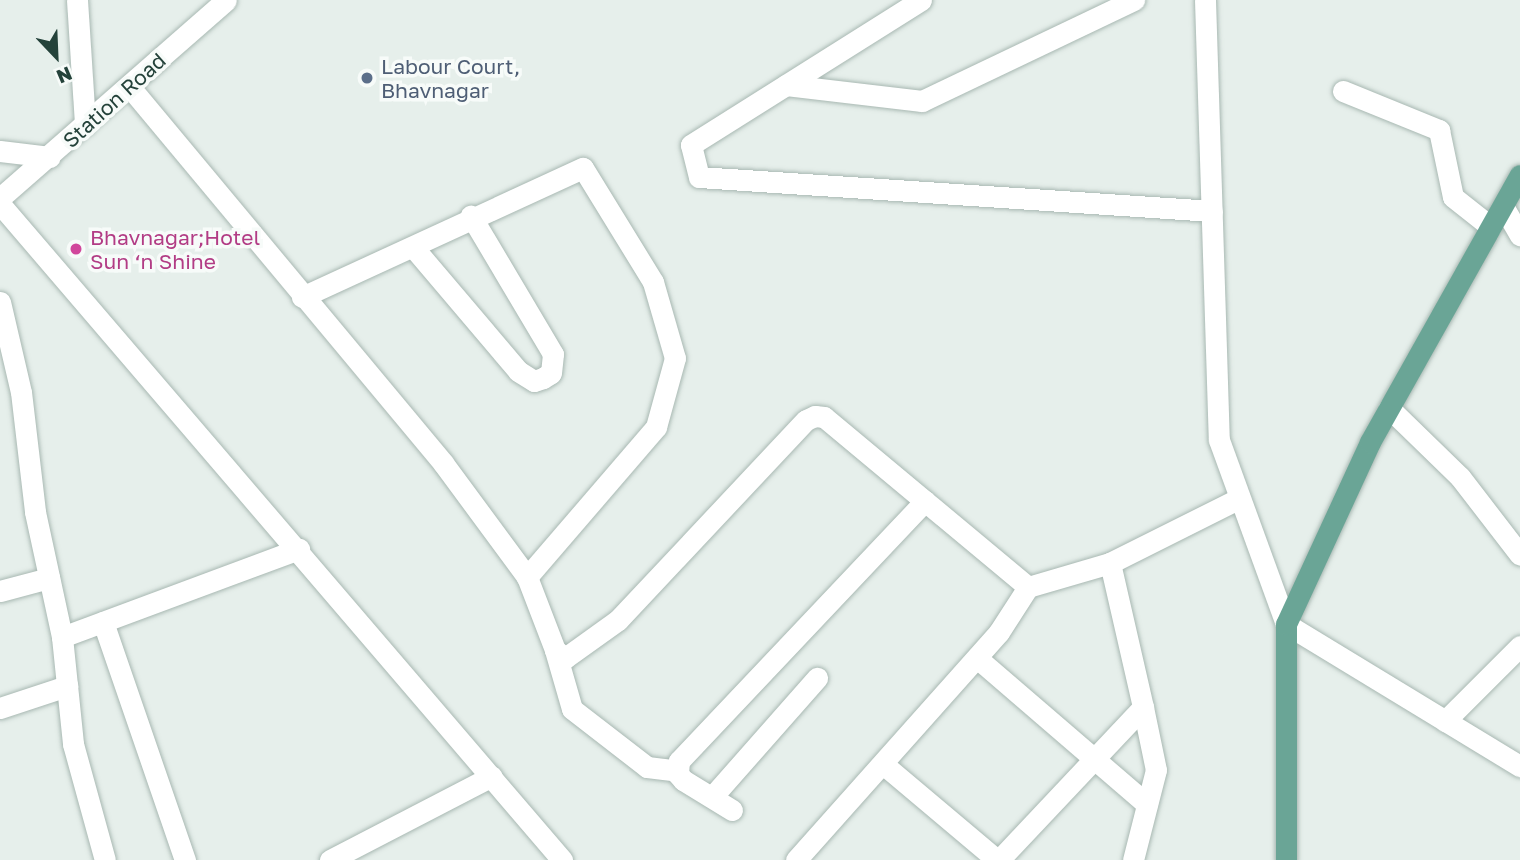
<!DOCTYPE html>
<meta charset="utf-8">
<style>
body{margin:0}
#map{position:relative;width:1520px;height:860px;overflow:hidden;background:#e6efeb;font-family:"Golos Text",sans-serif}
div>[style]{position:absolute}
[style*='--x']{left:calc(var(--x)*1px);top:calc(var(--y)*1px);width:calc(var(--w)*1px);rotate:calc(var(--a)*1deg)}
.roads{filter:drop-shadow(0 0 2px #a8b8b2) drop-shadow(0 0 2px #a8b8b2)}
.minor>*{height:21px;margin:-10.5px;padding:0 10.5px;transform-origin:10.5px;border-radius:10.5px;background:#fff}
.secondary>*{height:21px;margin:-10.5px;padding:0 10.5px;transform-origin:10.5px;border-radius:10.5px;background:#fff}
.primary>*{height:21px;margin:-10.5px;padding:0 10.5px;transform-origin:10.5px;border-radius:10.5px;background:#6aa596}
.dots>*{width:19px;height:19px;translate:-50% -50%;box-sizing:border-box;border:4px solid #f7fbf9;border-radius:50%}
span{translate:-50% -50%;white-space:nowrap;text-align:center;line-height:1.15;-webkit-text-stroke:7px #f7fbf9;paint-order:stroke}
.service-label{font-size:21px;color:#4e5e75}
.left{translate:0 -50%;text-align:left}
.street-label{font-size:21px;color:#24423a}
.hotel-label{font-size:21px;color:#b23c85}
.north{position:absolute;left:21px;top:21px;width:70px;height:70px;-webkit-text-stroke:5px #f7fbf9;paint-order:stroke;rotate:157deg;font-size:19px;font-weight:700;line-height:28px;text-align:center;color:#24423a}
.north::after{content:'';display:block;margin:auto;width:24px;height:32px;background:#24423a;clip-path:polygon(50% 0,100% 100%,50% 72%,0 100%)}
</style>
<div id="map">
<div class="roads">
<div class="minor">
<div style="--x:77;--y:0;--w:125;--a:86.3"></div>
<div style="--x:921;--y:0;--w:272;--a:147.8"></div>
<div style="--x:691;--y:145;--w:33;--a:76"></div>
<div style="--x:699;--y:177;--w:514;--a:3.79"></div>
<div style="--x:786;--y:85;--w:137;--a:6.7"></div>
<div style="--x:922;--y:101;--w:235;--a:-25.5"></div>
<div style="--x:129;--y:86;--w:491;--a:50.2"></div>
<div style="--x:443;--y:463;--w:142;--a:53.6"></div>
<div style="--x:527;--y:577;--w:78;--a:69"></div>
<div style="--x:555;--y:650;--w:13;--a:39"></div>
<div style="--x:565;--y:658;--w:65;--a:-35.6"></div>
<div style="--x:618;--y:620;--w:274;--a:-46.8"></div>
<div style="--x:806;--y:420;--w:10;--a:-24"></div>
<div style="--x:815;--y:416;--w:9;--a:6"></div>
<div style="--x:824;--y:417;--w:266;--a:39.8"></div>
<div style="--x:1343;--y:91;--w:104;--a:22.1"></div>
<div style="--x:1439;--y:130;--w:68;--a:78.2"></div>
<div style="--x:1453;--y:197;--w:48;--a:38.3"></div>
<div style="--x:0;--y:204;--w:864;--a:49.41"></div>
<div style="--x:1503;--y:206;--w:34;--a:60"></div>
<div style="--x:413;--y:247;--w:162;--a:49.7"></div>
<div style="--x:518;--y:371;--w:19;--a:32"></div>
<div style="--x:534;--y:381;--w:9;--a:-18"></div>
<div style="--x:543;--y:378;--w:9;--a:-32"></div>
<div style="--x:551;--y:373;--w:19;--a:-84"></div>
<div style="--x:553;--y:354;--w:161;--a:-120.7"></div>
<div style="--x:302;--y:297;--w:309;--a:-24.7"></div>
<div style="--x:583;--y:168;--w:134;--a:58.4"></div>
<div style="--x:653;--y:282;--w:79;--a:73.9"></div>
<div style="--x:675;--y:358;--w:72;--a:105.4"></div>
<div style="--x:656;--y:427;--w:198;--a:130.7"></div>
<div style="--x:0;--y:302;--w:92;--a:76.9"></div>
<div style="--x:21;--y:392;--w:121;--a:83.3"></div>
<div style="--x:35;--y:512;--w:128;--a:77.8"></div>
<div style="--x:62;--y:637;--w:253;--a:-20.4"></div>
<div style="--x:1389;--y:408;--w:99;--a:44.2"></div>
<div style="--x:1460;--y:477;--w:98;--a:52.4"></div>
<div style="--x:0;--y:591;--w:51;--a:-14.9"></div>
<div style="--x:103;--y:622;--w:252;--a:71"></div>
<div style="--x:62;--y:637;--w:108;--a:84.1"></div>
<div style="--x:73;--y:744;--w:120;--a:74.6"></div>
<div style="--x:555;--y:650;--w:61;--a:73.9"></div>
<div style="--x:572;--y:709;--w:95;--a:37.7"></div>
<div style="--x:647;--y:767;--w:31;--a:7"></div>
<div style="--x:977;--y:658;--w:224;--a:40.7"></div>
<div style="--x:0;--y:708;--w:71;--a:-18.2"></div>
<div style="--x:1445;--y:721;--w:106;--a:-45"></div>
<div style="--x:883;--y:764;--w:149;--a:40.1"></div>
<div style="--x:712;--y:797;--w:159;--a:-48.6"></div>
<div style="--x:732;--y:810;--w:57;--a:-148.5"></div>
<div style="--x:683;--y:780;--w:8;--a:-130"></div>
<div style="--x:678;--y:774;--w:13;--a:-86"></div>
<div style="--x:679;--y:761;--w:358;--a:-46.6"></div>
<div style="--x:330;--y:860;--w:182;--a:-27.4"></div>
<div style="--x:796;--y:860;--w:305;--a:-48.3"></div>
<div style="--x:999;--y:632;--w:54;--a:-57.2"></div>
<div style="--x:1028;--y:587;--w:85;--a:-16.3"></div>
<div style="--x:1110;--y:563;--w:145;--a:-26.6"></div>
<div style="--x:999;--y:860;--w:210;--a:-46.7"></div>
<div style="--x:1143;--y:707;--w:148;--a:-102.9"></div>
<div style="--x:1133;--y:860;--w:93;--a:-75.7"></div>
<div style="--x:1156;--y:770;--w:64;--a:-101.7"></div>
</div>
<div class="secondary">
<div style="--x:1205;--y:0;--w:440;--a:88.2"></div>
<div style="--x:1219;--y:440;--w:196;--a:70"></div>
<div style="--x:1286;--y:624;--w:274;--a:31.3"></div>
<div style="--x:0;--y:151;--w:50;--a:6.8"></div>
<div style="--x:0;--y:198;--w:300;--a:-41.2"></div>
</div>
<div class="primary">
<div style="--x:1286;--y:860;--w:236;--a:-90"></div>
<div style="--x:1286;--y:624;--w:200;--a:-65.2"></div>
<div style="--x:1370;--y:442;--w:306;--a:-60.7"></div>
</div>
</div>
<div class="dots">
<div style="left:367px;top:78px;background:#5c6f8a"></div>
<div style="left:76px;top:249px;background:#d1479c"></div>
</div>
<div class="service-label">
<span class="left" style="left:381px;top:78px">Labour Court,<br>Bhavnagar</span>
</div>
<div class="street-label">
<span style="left:114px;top:100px;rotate:-42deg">Station Road</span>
</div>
<div class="hotel-label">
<span class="left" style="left:90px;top:249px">Bhavnagar;Hotel<br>Sun ‘n Shine</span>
</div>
<div class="north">N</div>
</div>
